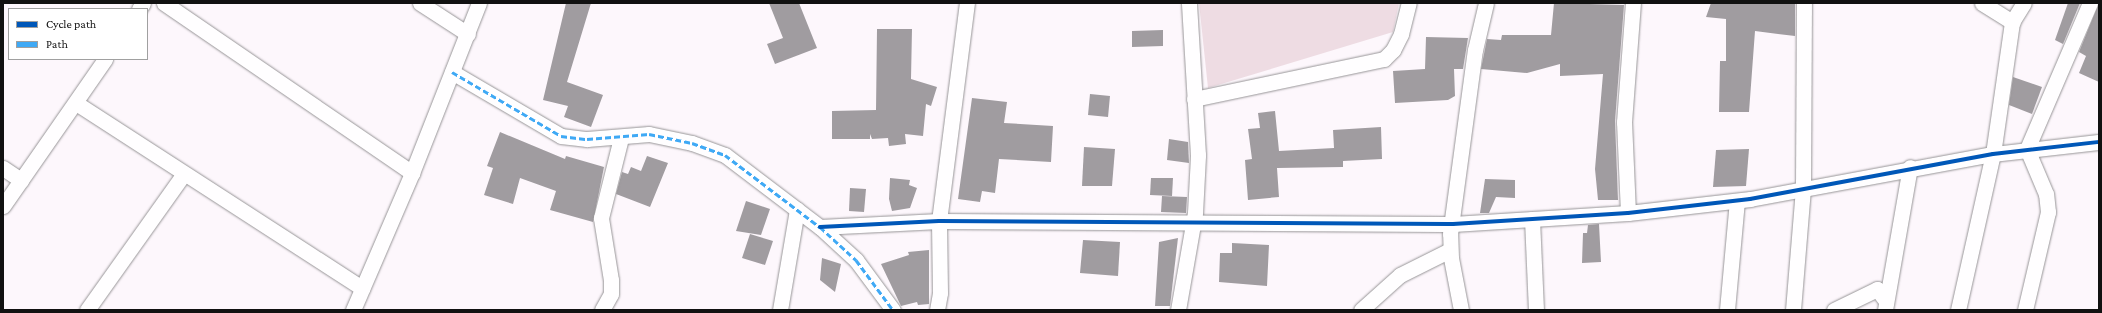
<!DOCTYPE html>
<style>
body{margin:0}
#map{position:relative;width:2102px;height:313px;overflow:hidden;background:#fdf7fc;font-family:"Crimson Pro",serif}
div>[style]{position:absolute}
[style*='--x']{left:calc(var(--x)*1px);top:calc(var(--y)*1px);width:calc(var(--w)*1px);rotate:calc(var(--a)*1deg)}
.cemetery>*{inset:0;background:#eedce3}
.building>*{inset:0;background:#a09ca0}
.roads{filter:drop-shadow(0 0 1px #979597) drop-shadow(0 0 1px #979597)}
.minor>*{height:15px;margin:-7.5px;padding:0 7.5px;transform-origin:7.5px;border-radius:7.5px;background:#fffeff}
.quiet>*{height:3px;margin-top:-1.5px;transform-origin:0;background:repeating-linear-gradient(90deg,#3fa9f5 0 6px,transparent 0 9px)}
.cycleway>*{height:4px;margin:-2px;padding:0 2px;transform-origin:2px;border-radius:2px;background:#0057b8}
span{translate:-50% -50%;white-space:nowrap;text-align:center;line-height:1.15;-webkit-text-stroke:4px #fff;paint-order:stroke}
.frame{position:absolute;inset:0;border:4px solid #111;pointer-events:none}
.legend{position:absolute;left:8px;top:8px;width:140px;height:52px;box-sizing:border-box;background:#fff;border:1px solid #a0a0a0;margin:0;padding:5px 7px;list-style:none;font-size:12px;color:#111}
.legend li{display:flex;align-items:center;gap:8px;height:20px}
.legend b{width:20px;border:1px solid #a0a0a0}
</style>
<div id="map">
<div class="cemetery">
<div style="clip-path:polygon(1199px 3px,1399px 3px,1393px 32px,1208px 88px)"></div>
</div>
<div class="building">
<div style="clip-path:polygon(566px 3px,591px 3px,567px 82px,603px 95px,591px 127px,564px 117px,568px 106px,543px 100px)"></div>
<div style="clip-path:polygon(769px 3px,799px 3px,817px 48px,775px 64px,767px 44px,783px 38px)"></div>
<div style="clip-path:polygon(1554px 3px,1624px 5px,1615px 121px,1618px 200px,1598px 200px,1595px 169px,1603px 74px,1560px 76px,1560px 64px,1527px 73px,1481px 69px,1487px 39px,1501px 40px,1502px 35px,1551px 35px)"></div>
<div style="clip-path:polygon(1711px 3px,1795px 3px,1795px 36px,1755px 31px,1749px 112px,1719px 112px,1720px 61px,1726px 61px,1726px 19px,1706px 17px)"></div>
<div style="clip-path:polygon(2068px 3px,2080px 3px,2063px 44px,2055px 40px)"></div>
<div style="clip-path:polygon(2099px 3px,2099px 82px,2079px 73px,2086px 56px,2079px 52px)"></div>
<div style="clip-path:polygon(877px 29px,912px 29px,911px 79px,937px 87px,931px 106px,926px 104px,923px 136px,905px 134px,906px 144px,889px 146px,888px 138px,872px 139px,870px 134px,870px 139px,832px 139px,832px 111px,876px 110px)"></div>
<div style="clip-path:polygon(1163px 30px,1163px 46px,1132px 47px,1132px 31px)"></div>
<div style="clip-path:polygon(1426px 37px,1468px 38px,1463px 69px,1454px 69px,1455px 96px,1448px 100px,1395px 103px,1393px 71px,1425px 69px)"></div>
<div style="clip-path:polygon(2013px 77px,2042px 87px,2032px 114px,2009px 105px)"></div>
<div style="clip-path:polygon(1090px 94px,1110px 96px,1108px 117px,1088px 115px)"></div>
<div style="clip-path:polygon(972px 98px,1007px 102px,1004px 123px,1053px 126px,1051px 162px,999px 159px,995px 193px,982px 191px,980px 202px,958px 199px)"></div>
<div style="clip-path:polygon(1275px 111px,1279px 151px,1334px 148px,1333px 130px,1381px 127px,1382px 159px,1343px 161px,1343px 167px,1277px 168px,1279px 197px,1248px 200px,1245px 160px,1252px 159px,1248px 129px,1260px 128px,1258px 113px)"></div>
<div style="clip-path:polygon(500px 132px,565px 159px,566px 156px,604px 167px,593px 222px,550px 210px,556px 191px,520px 178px,513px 204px,484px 195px,493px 168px,487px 166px)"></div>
<div style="clip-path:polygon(1169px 139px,1188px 142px,1189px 163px,1167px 160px)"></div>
<div style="clip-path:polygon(1084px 147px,1115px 149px,1112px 186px,1082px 186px)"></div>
<div style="clip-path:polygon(1749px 149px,1746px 186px,1713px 187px,1716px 150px)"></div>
<div style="clip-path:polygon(647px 156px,668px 163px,650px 207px,616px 194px,622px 172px,628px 174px,631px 167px,641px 171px)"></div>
<div style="clip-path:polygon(890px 178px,910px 180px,909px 185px,917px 188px,910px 208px,892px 211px,889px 199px)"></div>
<div style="clip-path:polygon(1151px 178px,1173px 178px,1172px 196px,1150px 195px)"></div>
<div style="clip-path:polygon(1485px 179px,1515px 180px,1515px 198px,1496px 197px,1489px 213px,1480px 213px)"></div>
<div style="clip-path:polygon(850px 188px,866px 189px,864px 212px,849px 211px)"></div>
<div style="clip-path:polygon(1162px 196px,1187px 197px,1186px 213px,1161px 212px)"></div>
<div style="clip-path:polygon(746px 201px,770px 209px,761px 235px,736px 231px)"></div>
<div style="clip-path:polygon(1599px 224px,1601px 262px,1582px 263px,1583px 233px,1587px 233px,1588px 225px)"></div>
<div style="clip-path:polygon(750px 234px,773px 241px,765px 265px,742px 258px)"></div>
<div style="clip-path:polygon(1178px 238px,1170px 306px,1155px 306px,1159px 242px)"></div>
<div style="clip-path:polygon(1083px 240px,1120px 242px,1118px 276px,1080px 273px)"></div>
<div style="clip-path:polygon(1232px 243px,1269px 245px,1267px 286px,1219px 282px,1220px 253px,1232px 253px)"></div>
<div style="clip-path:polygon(929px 250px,929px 304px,918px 305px,917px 302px,901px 306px,881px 264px,909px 255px,908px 252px)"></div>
<div style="clip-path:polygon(822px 258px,841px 264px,835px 292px,820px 280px)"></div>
</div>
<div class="roads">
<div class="minor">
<div style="--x:164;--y:3;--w:301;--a:34.4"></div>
<div style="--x:420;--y:3;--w:57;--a:32.9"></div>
<div style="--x:1982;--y:3;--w:36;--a:32"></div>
<div style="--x:139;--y:9;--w:7;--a:-56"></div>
<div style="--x:452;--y:72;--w:126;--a:30.4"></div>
<div style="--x:561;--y:136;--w:26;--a:7"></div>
<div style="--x:587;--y:139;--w:62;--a:-4.6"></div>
<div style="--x:649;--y:134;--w:44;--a:11.8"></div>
<div style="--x:692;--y:143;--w:35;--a:20"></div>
<div style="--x:725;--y:155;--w:119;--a:37.2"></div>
<div style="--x:820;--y:227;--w:49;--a:42.5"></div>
<div style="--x:856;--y:260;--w:62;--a:53.5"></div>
<div style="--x:1194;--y:99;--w:194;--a:-11.9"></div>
<div style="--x:1384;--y:59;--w:13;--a:-45"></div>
<div style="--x:1393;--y:50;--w:18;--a:-63"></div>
<div style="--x:1401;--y:34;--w:32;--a:-76"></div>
<div style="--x:76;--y:103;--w:341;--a:32.9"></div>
<div style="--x:3;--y:168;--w:22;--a:34"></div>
<div style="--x:3;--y:206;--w:179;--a:-55.2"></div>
<div style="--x:1628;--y:213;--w:91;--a:-92.5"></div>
<div style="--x:1624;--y:122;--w:119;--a:-85.7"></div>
<div style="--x:1532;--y:219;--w:91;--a:87.5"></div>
<div style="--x:820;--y:227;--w:119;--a:-2.9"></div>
<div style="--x:939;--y:221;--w:514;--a:0.33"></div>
<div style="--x:1453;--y:224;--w:175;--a:-3.6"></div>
<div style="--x:1628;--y:213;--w:123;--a:-6.5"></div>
<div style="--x:1750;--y:199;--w:247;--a:-10.5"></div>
<div style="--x:1993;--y:154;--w:107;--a:-6.5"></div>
<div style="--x:87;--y:310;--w:166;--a:-54.6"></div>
<div style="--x:353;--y:310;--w:149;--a:-66.7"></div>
<div style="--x:412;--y:173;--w:183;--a:-68.5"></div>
<div style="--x:602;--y:310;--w:18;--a:-61"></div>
<div style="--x:611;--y:294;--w:14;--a:-90"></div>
<div style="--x:611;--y:280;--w:63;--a:-99.2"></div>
<div style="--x:601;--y:218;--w:82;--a:-76"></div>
<div style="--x:780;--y:310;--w:102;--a:-80.4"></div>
<div style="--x:937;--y:310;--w:17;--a:-80"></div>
<div style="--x:940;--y:293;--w:72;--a:-90.8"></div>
<div style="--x:939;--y:221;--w:220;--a:-82.7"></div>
<div style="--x:1178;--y:310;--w:98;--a:-80.1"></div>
<div style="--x:1195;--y:213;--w:58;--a:-87"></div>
<div style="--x:1198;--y:155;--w:152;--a:-93.4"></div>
<div style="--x:1361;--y:310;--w:52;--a:-41.9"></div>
<div style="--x:1400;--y:275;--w:56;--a:-26.6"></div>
<div style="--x:1461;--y:310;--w:53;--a:-100.9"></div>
<div style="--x:1451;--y:258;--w:24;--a:-92"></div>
<div style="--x:1450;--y:234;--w:186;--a:-82.3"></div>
<div style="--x:1475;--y:50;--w:48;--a:-76.8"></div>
<div style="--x:1727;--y:310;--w:109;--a:-84.8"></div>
<div style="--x:1793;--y:310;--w:122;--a:-85.3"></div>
<div style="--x:1803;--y:188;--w:185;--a:-89.7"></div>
<div style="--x:1834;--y:310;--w:48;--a:-26"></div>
<div style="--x:1877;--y:289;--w:15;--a:53"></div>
<div style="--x:1885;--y:310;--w:145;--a:-80.1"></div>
<div style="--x:1958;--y:310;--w:160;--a:-77.4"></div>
<div style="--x:1993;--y:154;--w:133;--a:-81.8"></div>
<div style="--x:2012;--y:22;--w:22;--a:-58"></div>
<div style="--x:2025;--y:310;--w:101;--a:-76.8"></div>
<div style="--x:2048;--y:212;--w:18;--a:-96"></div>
<div style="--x:2046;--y:194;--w:49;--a:-112.9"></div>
<div style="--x:2027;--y:149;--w:159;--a:-66.7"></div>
</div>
</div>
<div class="quiet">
<div style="--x:452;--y:72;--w:126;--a:30.4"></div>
<div style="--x:561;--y:136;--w:26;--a:7"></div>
<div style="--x:587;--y:139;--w:62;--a:-4.6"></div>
<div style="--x:649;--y:134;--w:44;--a:11.8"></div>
<div style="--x:692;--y:143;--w:35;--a:20"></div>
<div style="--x:725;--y:155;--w:119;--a:37.2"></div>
<div style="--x:820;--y:227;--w:49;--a:42.5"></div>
<div style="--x:856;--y:260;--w:62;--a:53.5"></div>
</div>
<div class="cycleway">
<div style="--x:820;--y:227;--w:119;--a:-2.9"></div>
<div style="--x:939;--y:221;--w:514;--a:0.33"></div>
<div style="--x:1453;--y:224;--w:175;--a:-3.6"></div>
<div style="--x:1628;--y:213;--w:123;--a:-6.5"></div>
<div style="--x:1750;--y:199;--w:247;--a:-10.5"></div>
<div style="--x:1993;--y:154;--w:107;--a:-6.5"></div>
</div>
<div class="frame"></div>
<ul class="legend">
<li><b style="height:5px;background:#0057b8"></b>Cycle path</li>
<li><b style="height:5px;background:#3fa9f5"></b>Path</li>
</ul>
</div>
